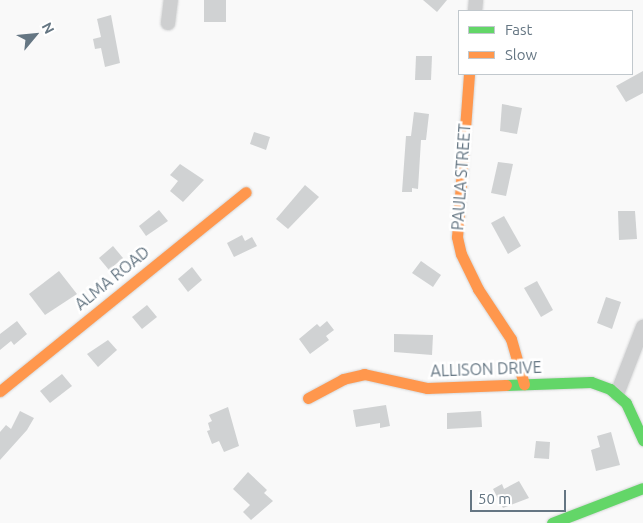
<!DOCTYPE html>
<style>
body{margin:0}
#map{position:relative;width:643px;height:523px;overflow:hidden;background:#f9f9f9;font-family:Ubuntu,sans-serif}
div>[style]{position:absolute}
[style*='--x']{left:calc(var(--x)*1px);top:calc(var(--y)*1px);width:calc(var(--w)*1px);rotate:calc(var(--a)*1deg)}
.building>*{inset:0;background:#d0d2d3}
.roads{filter:drop-shadow(0 0 1px #d5d6d7) drop-shadow(0 0 1px #d5d6d7)}
.street>*{height:14px;margin:-7px;padding:0 7px;transform-origin:7px;border-radius:7px;background:#cecfd0}
.fast>*{height:11px;margin:-5.5px;padding:0 5.5px;transform-origin:5.5px;border-radius:5.5px;background:#63d668}
.slow>*{height:11px;margin:-5.5px;padding:0 5.5px;transform-origin:5.5px;border-radius:5.5px;background:#ff974d}
span{translate:-50% -50%;white-space:nowrap;text-align:center;line-height:1.15;-webkit-text-stroke:5px #fff;paint-order:stroke}
.street-label{font-size:16px;color:#657683}
.legend{position:absolute;left:458px;top:10px;width:175px;height:65px;box-sizing:border-box;background:#fff;border:1px solid #c1c8cd;margin:0;padding:6px 9px;list-style:none;font-size:15px;color:#657683}
.legend li{display:flex;align-items:center;gap:10px;height:25px}
.legend b{width:25px;border:1px solid #c1c8cd}
.north{position:absolute;left:10px;top:10px;width:50px;height:50px;-webkit-text-stroke:4px #fff;paint-order:stroke;rotate:62deg;font-size:14px;font-weight:700;line-height:20px;text-align:center;color:#657683}
.north::after{content:'';display:block;margin:auto;width:18px;height:22px;background:#657683;clip-path:polygon(50% 0,100% 100%,50% 72%,0 100%)}
.scale{position:absolute;left:470px;top:490px;width:96px;height:22px;box-sizing:border-box;border:2px solid #657683;border-top:0;padding-left:6px;font-size:15px;line-height:18px;white-space:nowrap;color:#657683;-webkit-text-stroke:4px #fff;paint-order:stroke}
</style>
<div id="map">
<div class="building">
<div style="clip-path:polygon(204px 0,226px 0,226px 22px,204px 22px)"></div>
<div style="clip-path:polygon(423px 0,447px 0,437px 12px)"></div>
<div style="clip-path:polygon(111px 15px,120px 63px,105px 67px,101px 48px,95px 49px,93px 39px,101px 37px,97px 19px)"></div>
<div style="clip-path:polygon(416px 56px,432px 56px,431px 80px,415px 80px)"></div>
<div style="clip-path:polygon(643px 71px,643px 93px,626px 102px,616px 86px)"></div>
<div style="clip-path:polygon(502px 104px,522px 108px,517px 134px,500px 131px)"></div>
<div style="clip-path:polygon(414px 112px,429px 114px,426px 140px,421px 140px,418px 189px,412px 188px,412px 192px,402px 192px,406px 136px,411px 136px)"></div>
<div style="clip-path:polygon(254px 132px,270px 137px,266px 150px,250px 144px)"></div>
<div style="clip-path:polygon(498px 162px,513px 164px,506px 196px,491px 193px)"></div>
<div style="clip-path:polygon(180px 164px,204px 180px,183px 202px,170px 191px,178px 181px,170px 175px)"></div>
<div style="clip-path:polygon(305px 185px,319px 197px,288px 229px,276px 219px)"></div>
<div style="clip-path:polygon(159px 210px,168px 221px,146px 236px,139px 226px)"></div>
<div style="clip-path:polygon(618px 211px,635px 211px,637px 239px,619px 240px)"></div>
<div style="clip-path:polygon(504px 216px,521px 246px,508px 254px,491px 223px)"></div>
<div style="clip-path:polygon(242px 235px,245px 241px,252px 237px,257px 246px,234px 257px,227px 243px)"></div>
<div style="clip-path:polygon(113px 246px,123px 258px,109px 270px,99px 258px)"></div>
<div style="clip-path:polygon(421px 261px,441px 275px,433px 287px,412px 273px)"></div>
<div style="clip-path:polygon(192px 267px,202px 280px,188px 292px,178px 279px)"></div>
<div style="clip-path:polygon(59px 271px,77px 294px,45px 315px,29px 294px)"></div>
<div style="clip-path:polygon(537px 281px,553px 310px,541px 317px,524px 288px)"></div>
<div style="clip-path:polygon(606px 297px,621px 302px,612px 329px,597px 323px)"></div>
<div style="clip-path:polygon(147px 305px,157px 317px,142px 329px,132px 317px)"></div>
<div style="clip-path:polygon(17px 321px,27px 334px,14px 345px,11px 341px,0 350px,0 334px)"></div>
<div style="clip-path:polygon(327px 321px,334px 330px,326px 336px,329px 340px,310px 354px,299px 339px,317px 324px,320px 327px)"></div>
<div style="clip-path:polygon(394px 334px,433px 335px,432px 355px,394px 352px)"></div>
<div style="clip-path:polygon(108px 340px,117px 350px,98px 367px,87px 354px)"></div>
<div style="clip-path:polygon(62px 374px,72px 386px,50px 403px,40px 391px)"></div>
<div style="clip-path:polygon(386px 405px,390px 426px,380px 428px,380px 423px,356px 427px,353px 410px)"></div>
<div style="clip-path:polygon(228px 407px,239px 446px,224px 452px,219px 441px,212px 444px,207px 431px,210px 430px,208px 423px,212px 421px,209px 415px)"></div>
<div style="clip-path:polygon(20px 411px,34px 418px,27px 430px,0 460px,0 432px,6px 425px,11px 429px)"></div>
<div style="clip-path:polygon(481px 411px,482px 427px,447px 429px,447px 413px)"></div>
<div style="clip-path:polygon(611px 432px,620px 465px,596px 471px,591px 450px,600px 447px,597px 436px)"></div>
<div style="clip-path:polygon(536px 441px,550px 442px,549px 459px,534px 458px)"></div>
<div style="clip-path:polygon(248px 472px,267px 490px,264px 493px,273px 501px,251px 520px,243px 512px,250px 505px,233px 489px)"></div>
<div style="clip-path:polygon(519px 481px,529px 498px,503px 508px,493px 489px,502px 484px,504px 489px)"></div>
</div>
<div class="roads">
<div class="street">
<div style="--x:475;--y:11;--w:11;--a:-85"></div>
<div style="--x:168;--y:23;--w:23;--a:-83"></div>
<div style="--x:617;--y:394;--w:72;--a:-68.8"></div>
</div>
<div class="fast">
<div style="--x:506;--y:385;--w:85;--a:-2"></div>
<div style="--x:591;--y:382;--w:20;--a:20"></div>
<div style="--x:610;--y:389;--w:21;--a:41"></div>
<div style="--x:626;--y:403;--w:41;--a:65.3"></div>
<div style="--x:552;--y:523;--w:97;--a:-21"></div>
</div>
<div class="slow">
<div style="--x:469;--y:74;--w:163;--a:94.2"></div>
<div style="--x:457;--y:237;--w:17;--a:77"></div>
<div style="--x:461;--y:254;--w:39;--a:64"></div>
<div style="--x:478;--y:289;--w:60;--a:56.6"></div>
<div style="--x:511;--y:339;--w:47;--a:73.9"></div>
<div style="--x:0;--y:391;--w:316;--a:-39"></div>
<div style="--x:308;--y:398;--w:40;--a:-28"></div>
<div style="--x:343;--y:379;--w:22;--a:-13"></div>
<div style="--x:364;--y:374;--w:65;--a:12.5"></div>
<div style="--x:427;--y:388;--w:79;--a:-2.2"></div>
</div>
</div>
<div class="street-label">
<span style="left:461px;top:177px;rotate:-86deg">PAULA STREET</span>
<span style="left:112px;top:278px;rotate:-39deg">ALMA ROAD</span>
<span style="left:486px;top:369px;rotate:-2deg">ALLISON DRIVE</span>
</div>
<ul class="legend">
<li><b style="height:6px;background:#63d668"></b>Fast</li>
<li><b style="height:6px;background:#ff974d"></b>Slow</li>
</ul>
<div class="north">N</div>
<div class="scale">50 m</div>
</div>
